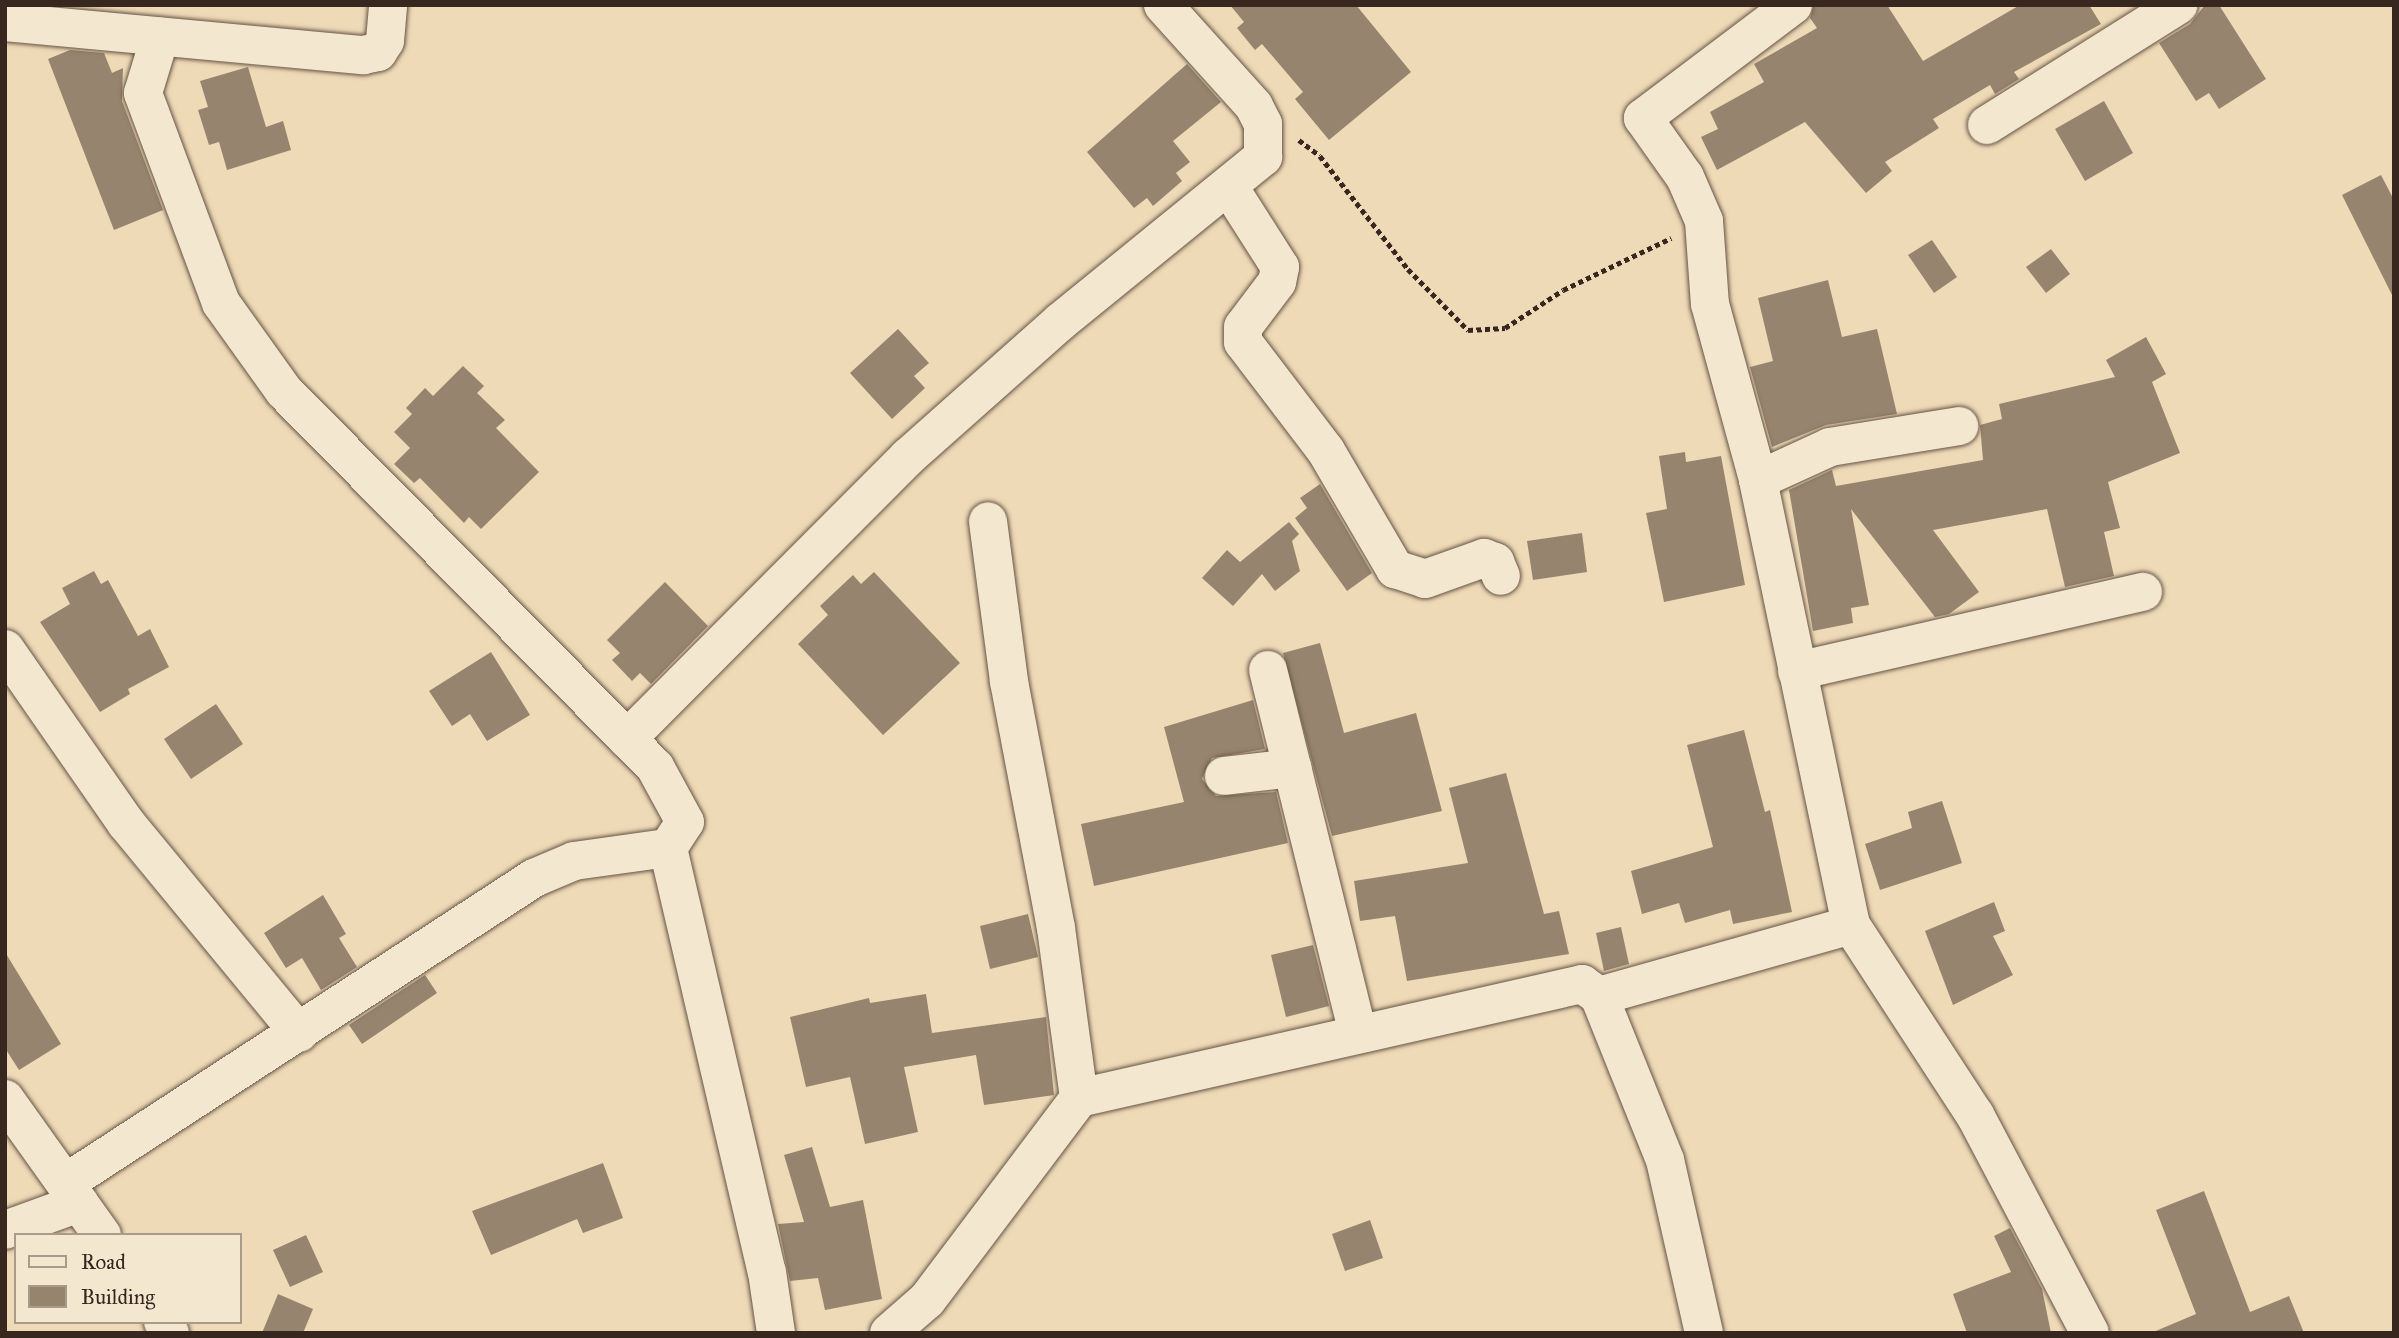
<!DOCTYPE html>
<style>
body{margin:0}
#map{position:relative;width:2399px;height:1338px;overflow:hidden;background:#eedab7;font-family:"IM FELL Great Primer",serif}
div>[style]{position:absolute}
[style*='--x']{left:calc(var(--x)*1px);top:calc(var(--y)*1px);width:calc(var(--w)*1px);rotate:calc(var(--a)*1deg)}
.building>*{inset:0;background:#97846e}
.path>*{height:4.5px;margin-top:-2.25px;transform-origin:0;background:repeating-linear-gradient(90deg,#38271f 0 5px,transparent 0 8.5px)}
.roads{filter:drop-shadow(0 0 2px #665445) drop-shadow(0 0 2px #665445)}
.minor>*{height:38px;margin:-19px;padding:0 19px;transform-origin:19px;border-radius:19px;background:#f4e7d0}
span{translate:-50% -50%;white-space:nowrap;text-align:center;line-height:1.15;-webkit-text-stroke:5px #f4e7d0;paint-order:stroke}
.frame{position:absolute;inset:0;border:7px solid #38271f;pointer-events:none}
.legend{position:absolute;left:14px;top:1233px;width:228px;height:91px;box-sizing:border-box;background:#f4e7d0;border:2px solid #a99a89;margin:0;padding:9px 12px;list-style:none;font-size:21px;color:#38271f}
.legend li{display:flex;align-items:center;gap:14px;height:35px}
.legend b{width:35px;border:2px solid #a99a89}
</style>
<div id="map">
<div class="building">
<div style="clip-path:polygon(1230px 5px,1356px 5px,1411px 72px,1329px 140px,1295px 99px,1303px 92px,1262px 44px,1255px 50px,1237px 28px,1244px 22px)"></div>
<div style="clip-path:polygon(1814px 5px,1887px 5px,1923px 61px,2020px 5px,2089px 5px,2101px 24px,2014px 72px,2019px 79px,1995px 94px,1990px 85px,1933px 119px,1939px 128px,1885px 162px,1892px 171px,1866px 193px,1805px 122px,1717px 170px,1701px 137px,1718px 129px,1710px 112px,1764px 82px,1754px 64px,1817px 28px,1810px 18px)"></div>
<div style="clip-path:polygon(2205px 5px,2219px 5px,2266px 79px,2219px 109px,2209px 93px,2196px 101px,2159px 43px,2190px 24px)"></div>
<div style="clip-path:polygon(70px 50px,104px 53px,112px 73px,123px 68px,122px 101px,163px 210px,114px 230px,48px 59px)"></div>
<div style="clip-path:polygon(1187px 64px,1221px 102px,1173px 141px,1190px 162px,1176px 173px,1182px 181px,1153px 206px,1147px 198px,1134px 208px,1087px 152px)"></div>
<div style="clip-path:polygon(248px 67px,266px 127px,283px 121px,291px 150px,227px 170px,219px 142px,209px 145px,198px 110px,208px 107px,200px 81px)"></div>
<div style="clip-path:polygon(2104px 101px,2133px 153px,2085px 181px,2055px 129px)"></div>
<div style="clip-path:polygon(2381px 175px,2394px 200px,2394px 299px,2342px 195px)"></div>
<div style="clip-path:polygon(1932px 240px,1957px 277px,1934px 293px,1908px 255px)"></div>
<div style="clip-path:polygon(2051px 249px,2070px 274px,2046px 293px,2026px 267px)"></div>
<div style="clip-path:polygon(1828px 280px,1842px 337px,1877px 329px,1897px 414px,1826px 425px,1772px 447px,1750px 367px,1773px 361px,1758px 298px)"></div>
<div style="clip-path:polygon(898px 329px,929px 363px,914px 376px,925px 388px,892px 419px,850px 373px)"></div>
<div style="clip-path:polygon(2146px 337px,2166px 374px,2152px 382px,2180px 453px,2108px 482px,2120px 528px,2104px 532px,2114px 576px,2065px 587px,2047px 509px,1933px 530px,1979px 592px,1949px 614px,1935px 617px,1851px 509px,1869px 605px,1851px 608px,1853px 623px,1813px 631px,1789px 490px,1832px 470px,1836px 486px,1983px 460px,1980px 425px,2002px 419px,1999px 404px,2115px 377px,2106px 360px)"></div>
<div style="clip-path:polygon(463px 366px,484px 386px,477px 393px,505px 420px,496px 428px,539px 472px,481px 529px,469px 517px,464px 523px,420px 478px,414px 483px,394px 464px,410px 448px,394px 432px,412px 414px,406px 408px,425px 388px,433px 396px)"></div>
<div style="clip-path:polygon(1685px 452px,1686px 462px,1721px 456px,1745px 585px,1664px 602px,1646px 513px,1667px 509px,1659px 456px)"></div>
<div style="clip-path:polygon(1320px 484px,1372px 573px,1347px 591px,1295px 518px,1307px 508px,1300px 498px)"></div>
<div style="clip-path:polygon(1289px 522px,1299px 534px,1292px 541px,1300px 571px,1275px 591px,1262px 574px,1233px 606px,1202px 578px,1227px 550px,1240px 562px)"></div>
<div style="clip-path:polygon(1582px 533px,1587px 572px,1533px 580px,1527px 541px)"></div>
<div style="clip-path:polygon(94px 571px,101px 584px,108px 580px,138px 636px,150px 629px,169px 667px,128px 689px,130px 694px,100px 712px,40px 622px,70px 604px,62px 588px)"></div>
<div style="clip-path:polygon(874px 572px,960px 663px,883px 735px,798px 644px,828px 615px,820px 606px,853px 575px,861px 584px)"></div>
<div style="clip-path:polygon(665px 582px,708px 626px,651px 684px,640px 673px,632px 681px,612px 660px,620px 653px,607px 640px)"></div>
<div style="clip-path:polygon(1320px 643px,1344px 733px,1416px 713px,1442px 811px,1332px 836px,1283px 653px)"></div>
<div style="clip-path:polygon(491px 652px,530px 715px,487px 741px,470px 714px,452px 726px,429px 691px)"></div>
<div style="clip-path:polygon(1253px 700px,1265px 749px,1212px 758px,1202px 779px,1216px 796px,1276px 792px,1288px 843px,1094px 886px,1081px 824px,1184px 802px,1164px 727px)"></div>
<div style="clip-path:polygon(216px 704px,243px 744px,191px 779px,164px 739px)"></div>
<div style="clip-path:polygon(1744px 730px,1765px 812px,1770px 810px,1792px 912px,1733px 924px,1730px 910px,1685px 923px,1679px 903px,1642px 914px,1631px 871px,1713px 847px,1687px 745px)"></div>
<div style="clip-path:polygon(1506px 773px,1544px 914px,1559px 911px,1569px 954px,1407px 981px,1395px 916px,1360px 921px,1354px 881px,1468px 863px,1449px 788px)"></div>
<div style="clip-path:polygon(1942px 801px,1962px 863px,1880px 890px,1865px 844px,1912px 828px,1908px 812px)"></div>
<div style="clip-path:polygon(323px 895px,346px 934px,339px 938px,357px 967px,321px 990px,302px 958px,286px 968px,264px 933px)"></div>
<div style="clip-path:polygon(1994px 902px,2005px 931px,1993px 936px,2013px 975px,1953px 1005px,1925px 931px)"></div>
<div style="clip-path:polygon(1028px 914px,1038px 957px,990px 969px,980px 926px)"></div>
<div style="clip-path:polygon(1621px 927px,1629px 964px,1604px 971px,1596px 933px)"></div>
<div style="clip-path:polygon(1313px 945px,1329px 1006px,1286px 1017px,1271px 955px)"></div>
<div style="clip-path:polygon(5px 952px,61px 1044px,19px 1070px,5px 1048px)"></div>
<div style="clip-path:polygon(425px 975px,437px 993px,362px 1044px,349px 1025px)"></div>
<div style="clip-path:polygon(926px 994px,932px 1033px,1046px 1017px,1054px 1095px,984px 1105px,976px 1055px,904px 1067px,918px 1132px,865px 1144px,850px 1077px,806px 1087px,790px 1017px,869px 998px,870px 1003px)"></div>
<div style="clip-path:polygon(812px 1147px,830px 1207px,863px 1200px,882px 1299px,825px 1310px,818px 1278px,790px 1281px,778px 1224px,804px 1222px,784px 1155px)"></div>
<div style="clip-path:polygon(603px 1163px,623px 1218px,583px 1233px,577px 1219px,491px 1255px,472px 1211px)"></div>
<div style="clip-path:polygon(2204px 1191px,2250px 1312px,2289px 1296px,2304px 1333px,2151px 1333px,2196px 1314px,2156px 1210px)"></div>
<div style="clip-path:polygon(1370px 1220px,1383px 1258px,1345px 1271px,1332px 1234px)"></div>
<div style="clip-path:polygon(2010px 1228px,2042px 1289px,2051px 1333px,1967px 1333px,1953px 1294px,2011px 1272px,1994px 1236px)"></div>
<div style="clip-path:polygon(306px 1235px,323px 1272px,290px 1287px,273px 1250px)"></div>
<div style="clip-path:polygon(278px 1294px,313px 1309px,303px 1333px,262px 1333px)"></div>
</div>
<div class="path">
<div style="--x:1299;--y:140;--w:26;--a:37"></div>
<div style="--x:1320;--y:156;--w:143;--a:52.1"></div>
<div style="--x:1408;--y:269;--w:86;--a:45.5"></div>
<div style="--x:1468;--y:330;--w:37;--a:-3"></div>
<div style="--x:1505;--y:328;--w:69;--a:-33.2"></div>
<div style="--x:1563;--y:290;--w:120;--a:-25.7"></div>
</div>
<div class="roads">
<div class="minor">
<div style="--x:1793;--y:5;--w:188;--a:143"></div>
<div style="--x:1643;--y:118;--w:72;--a:54.6"></div>
<div style="--x:1685;--y:177;--w:48;--a:66.6"></div>
<div style="--x:1704;--y:221;--w:83;--a:85.9"></div>
<div style="--x:1710;--y:304;--w:182;--a:74.7"></div>
<div style="--x:1758;--y:480;--w:455;--a:78.2"></div>
<div style="--x:1851;--y:925;--w:227;--a:56.9"></div>
<div style="--x:1975;--y:1115;--w:246;--a:62.2"></div>
<div style="--x:5;--y:22;--w:360;--a:5.3"></div>
<div style="--x:363;--y:55;--w:15;--a:-11"></div>
<div style="--x:378;--y:52;--w:13;--a:-58"></div>
<div style="--x:385;--y:41;--w:36;--a:-85"></div>
<div style="--x:1987;--y:125;--w:226;--a:-32.1"></div>
<div style="--x:1229;--y:187;--w:95;--a:57.5"></div>
<div style="--x:1280;--y:267;--w:15;--a:101"></div>
<div style="--x:1277;--y:282;--w:56;--a:127.1"></div>
<div style="--x:1243;--y:327;--w:15;--a:90"></div>
<div style="--x:1243;--y:342;--w:137;--a:52.7"></div>
<div style="--x:1326;--y:451;--w:137;--a:59.7"></div>
<div style="--x:1395;--y:569;--w:32;--a:18"></div>
<div style="--x:1425;--y:579;--w:63;--a:-19.6"></div>
<div style="--x:1484;--y:558;--w:12;--a:20"></div>
<div style="--x:1495;--y:562;--w:15;--a:67"></div>
<div style="--x:1758;--y:480;--w:79;--a:-24.6"></div>
<div style="--x:1830;--y:447;--w:131;--a:-9.2"></div>
<div style="--x:5;--y:649;--w:212;--a:55.2"></div>
<div style="--x:126;--y:823;--w:272;--a:50.5"></div>
<div style="--x:1268;--y:670;--w:375;--a:76.1"></div>
<div style="--x:1797;--y:671;--w:355;--a:-12.9"></div>
<div style="--x:627;--y:739;--w:398;--a:-45.1"></div>
<div style="--x:908;--y:457;--w:203;--a:-41.6"></div>
<div style="--x:1060;--y:322;--w:262;--a:-39.1"></div>
<div style="--x:1263;--y:157;--w:33;--a:-90"></div>
<div style="--x:1263;--y:124;--w:20;--a:-117"></div>
<div style="--x:1254;--y:106;--w:136;--a:-132"></div>
<div style="--x:1224;--y:776;--w:69;--a:-6.6"></div>
<div style="--x:668;--y:848;--w:435;--a:76.9"></div>
<div style="--x:767;--y:1272;--w:62;--a:81.6"></div>
<div style="--x:1079;--y:1098;--w:516;--a:-12.77"></div>
<div style="--x:1582;--y:984;--w:21;--a:35"></div>
<div style="--x:5;--y:1099;--w:167;--a:54.5"></div>
<div style="--x:67;--y:1182;--w:557;--a:-33.06"></div>
<div style="--x:534;--y:878;--w:43;--a:-23"></div>
<div style="--x:574;--y:861;--w:95;--a:-7.9"></div>
<div style="--x:668;--y:848;--w:31;--a:-57"></div>
<div style="--x:685;--y:822;--w:63;--a:-118.6"></div>
<div style="--x:655;--y:767;--w:528;--a:-134.62"></div>
<div style="--x:284;--y:391;--w:108;--a:-125.6"></div>
<div style="--x:221;--y:303;--w:224;--a:-110.4"></div>
<div style="--x:143;--y:93;--w:59;--a:-73.1"></div>
<div style="--x:5;--y:1230;--w:79;--a:-20"></div>
<div style="--x:163;--y:1322;--w:13;--a:58"></div>
<div style="--x:889;--y:1333;--w:50;--a:-41"></div>
<div style="--x:927;--y:1300;--w:253;--a:-53"></div>
<div style="--x:1079;--y:1098;--w:172;--a:-97.7"></div>
<div style="--x:1056;--y:928;--w:251;--a:-100.8"></div>
<div style="--x:1009;--y:681;--w:161;--a:-97.5"></div>
<div style="--x:1704;--y:1333;--w:177;--a:-102.7"></div>
<div style="--x:1665;--y:1160;--w:177;--a:-111.9"></div>
<div style="--x:1599;--y:996;--w:262;--a:-15.7"></div>
</div>
</div>
<div class="frame"></div>
<ul class="legend">
<li><b style="height:9px;background:#f4e7d0"></b>Road</li>
<li><b style="height:19px;background:#97846e"></b>Building</li>
</ul>
</div>
